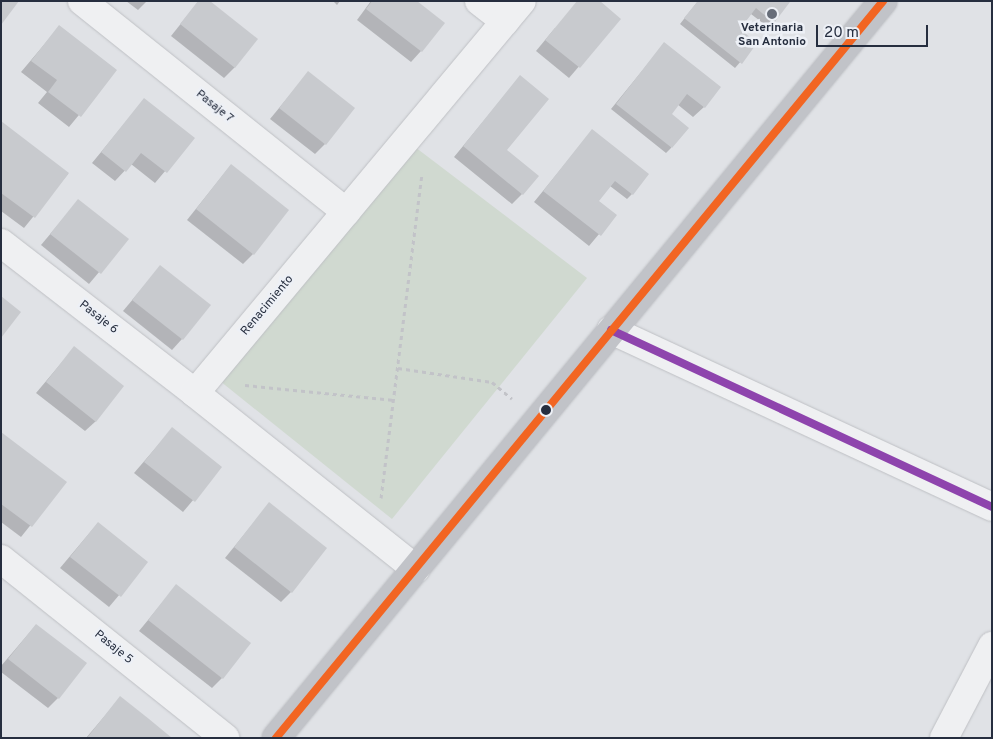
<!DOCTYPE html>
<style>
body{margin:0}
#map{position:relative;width:993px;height:739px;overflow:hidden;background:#e0e2e6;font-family:Overpass,sans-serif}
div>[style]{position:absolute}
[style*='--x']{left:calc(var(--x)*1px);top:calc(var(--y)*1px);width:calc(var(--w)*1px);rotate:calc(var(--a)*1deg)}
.green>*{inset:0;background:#d0d9d0}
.shadow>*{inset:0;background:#0003}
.building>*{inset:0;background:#c8cace}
.path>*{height:3px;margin-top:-1.5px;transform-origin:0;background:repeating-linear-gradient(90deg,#c2c3c8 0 4px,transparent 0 8px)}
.roads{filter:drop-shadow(0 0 1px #bec0c4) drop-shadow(0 0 1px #bec0c4)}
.street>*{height:28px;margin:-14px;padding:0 14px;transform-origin:14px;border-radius:14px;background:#eff0f2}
.secondary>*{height:28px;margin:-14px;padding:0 14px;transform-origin:14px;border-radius:14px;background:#c1c3c8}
.bus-1>*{height:8px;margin:-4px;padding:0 4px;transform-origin:4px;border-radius:4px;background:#8e44ad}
.bus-2>*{height:8px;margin:-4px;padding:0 4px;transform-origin:4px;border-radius:4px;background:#f26522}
.dots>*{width:14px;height:14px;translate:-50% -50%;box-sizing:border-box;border:2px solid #edf0f6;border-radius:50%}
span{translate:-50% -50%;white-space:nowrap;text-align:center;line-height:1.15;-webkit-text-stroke:5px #edf0f6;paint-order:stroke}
.poi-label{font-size:12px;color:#262e3f;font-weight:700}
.street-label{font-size:12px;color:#262e3f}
.frame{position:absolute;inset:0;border:2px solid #262e3f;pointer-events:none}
.scale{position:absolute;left:816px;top:25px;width:112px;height:22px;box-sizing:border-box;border:2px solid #262e3f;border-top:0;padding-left:6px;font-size:15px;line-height:18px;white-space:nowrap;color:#262e3f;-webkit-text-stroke:4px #edf0f6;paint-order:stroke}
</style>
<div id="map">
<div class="green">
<div style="clip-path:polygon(415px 147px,587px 278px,392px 519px,220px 381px)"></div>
</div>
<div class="shadow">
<div style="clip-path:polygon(126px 1px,147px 1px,138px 10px)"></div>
<div style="clip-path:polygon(199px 1px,235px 67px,224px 78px,171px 36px)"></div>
<div style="clip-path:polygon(333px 1px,340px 1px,337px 5px)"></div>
<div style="clip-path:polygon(371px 1px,415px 1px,421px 51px,411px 62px,357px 20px)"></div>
<div style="clip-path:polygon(698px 1px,787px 1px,768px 27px,751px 14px,738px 30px,756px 44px,735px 68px,680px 24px)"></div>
<div style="clip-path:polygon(59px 27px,116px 70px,69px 127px,38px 103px,47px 92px,21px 72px)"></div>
<div style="clip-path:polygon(555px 28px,599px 43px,569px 78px,536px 51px)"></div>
<div style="clip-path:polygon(664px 44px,704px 107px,693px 117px,677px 104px,670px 114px,671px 148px,666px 153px,611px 109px)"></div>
<div style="clip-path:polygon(308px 73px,325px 144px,315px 154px,270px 119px)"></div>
<div style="clip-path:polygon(520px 77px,505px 150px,522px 194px,512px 204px,454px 157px)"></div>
<div style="clip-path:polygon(144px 100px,193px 138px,155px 183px,131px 164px,115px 181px,92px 163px)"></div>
<div style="clip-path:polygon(1px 122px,68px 174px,24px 228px,1px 211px)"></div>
<div style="clip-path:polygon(592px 131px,632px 194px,627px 199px,610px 186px,598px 201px,615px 215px,589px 246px,534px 202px)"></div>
<div style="clip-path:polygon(231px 165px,253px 254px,243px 264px,187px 220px)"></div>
<div style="clip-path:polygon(78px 201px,127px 239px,89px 284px,41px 245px)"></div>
<div style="clip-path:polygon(160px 267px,182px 339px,172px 350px,123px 311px)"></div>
<div style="clip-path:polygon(74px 348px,96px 421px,85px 431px,36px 393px)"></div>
<div style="clip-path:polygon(172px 429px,221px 467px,183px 512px,134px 473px)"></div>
<div style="clip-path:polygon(1px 433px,65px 482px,21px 537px,1px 522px)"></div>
<div style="clip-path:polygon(269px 504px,291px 592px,281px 602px,225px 558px)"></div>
<div style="clip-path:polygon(98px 523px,147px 562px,109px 607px,60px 568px)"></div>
<div style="clip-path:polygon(176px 586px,222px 678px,212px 688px,139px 631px)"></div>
<div style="clip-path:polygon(36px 625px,58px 698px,48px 708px,1px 672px,1px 666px)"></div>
<div style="clip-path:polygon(120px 698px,170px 738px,86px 738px)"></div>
</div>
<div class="building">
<div style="clip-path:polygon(1px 1px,19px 1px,1px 25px)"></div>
<div style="clip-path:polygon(198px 1px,210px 1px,258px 39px,235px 68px,180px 24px)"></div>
<div style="clip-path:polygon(372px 1px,417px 1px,445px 23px,422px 52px,366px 9px)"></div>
<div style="clip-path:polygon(577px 1px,600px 1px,621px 19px,580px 68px,545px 40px)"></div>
<div style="clip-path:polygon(698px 1px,789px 1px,790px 2px,774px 23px,756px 8px,740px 29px,757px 43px,742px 64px,684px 18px)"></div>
<div style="clip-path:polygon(59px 25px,117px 70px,81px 117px,48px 92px,57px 80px,31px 61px)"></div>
<div style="clip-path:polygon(664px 42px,721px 87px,705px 108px,687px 94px,672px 114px,689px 128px,672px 148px,616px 104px)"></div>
<div style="clip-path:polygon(308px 71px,355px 108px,326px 145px,279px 108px)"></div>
<div style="clip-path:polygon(520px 75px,549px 99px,507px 150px,539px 176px,523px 195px,463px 146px)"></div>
<div style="clip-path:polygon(144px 98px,195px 138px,167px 173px,141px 153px,126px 172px,101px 152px)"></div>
<div style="clip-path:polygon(1px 121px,69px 173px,35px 218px,1px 193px)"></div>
<div style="clip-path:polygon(592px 129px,649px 174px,633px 195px,615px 181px,599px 201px,617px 215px,601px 236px,543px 191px)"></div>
<div style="clip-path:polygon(231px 164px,289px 210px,254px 255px,196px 209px)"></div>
<div style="clip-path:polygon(78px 199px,129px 239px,101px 274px,50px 234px)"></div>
<div style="clip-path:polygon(160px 265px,211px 305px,183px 340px,132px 300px)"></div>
<div style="clip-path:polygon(1px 296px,21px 312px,1px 338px)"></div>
<div style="clip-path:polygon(74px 346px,124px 386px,96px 422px,46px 382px)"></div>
<div style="clip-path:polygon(172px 427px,222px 467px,195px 502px,144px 462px)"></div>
<div style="clip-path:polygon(1px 432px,67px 482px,32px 527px,1px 504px)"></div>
<div style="clip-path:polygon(269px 502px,327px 548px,292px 593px,234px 547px)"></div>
<div style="clip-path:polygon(98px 522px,148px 562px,121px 597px,70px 557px)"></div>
<div style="clip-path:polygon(176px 584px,251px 643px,223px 679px,148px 620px)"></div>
<div style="clip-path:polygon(36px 624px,87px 663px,59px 699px,8px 659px)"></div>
<div style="clip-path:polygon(120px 696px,149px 719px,172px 738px,87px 738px)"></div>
</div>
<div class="path">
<div style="--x:398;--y:368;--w:95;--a:8.5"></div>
<div style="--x:492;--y:382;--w:26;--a:40"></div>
<div style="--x:245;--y:385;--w:150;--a:5.7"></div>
<div style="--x:381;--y:498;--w:326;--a:-82.8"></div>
</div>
<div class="roads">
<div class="street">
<div style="--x:82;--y:1;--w:338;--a:38.6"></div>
<div style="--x:479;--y:1;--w:33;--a:38"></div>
<div style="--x:1;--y:243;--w:245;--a:37.7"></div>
<div style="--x:611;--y:330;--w:420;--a:24.9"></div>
<div style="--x:1;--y:559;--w:287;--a:38.6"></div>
<div style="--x:416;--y:569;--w:283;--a:-141.5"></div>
<div style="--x:195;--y:393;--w:510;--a:-50.17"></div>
<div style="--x:944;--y:738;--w:104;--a:-62.4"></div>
</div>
<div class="secondary">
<div style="--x:276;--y:738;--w:955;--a:-50.52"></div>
</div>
</div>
<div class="bus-1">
<div style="--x:611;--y:330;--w:420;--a:24.9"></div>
</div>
<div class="bus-2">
<div style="--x:276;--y:738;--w:955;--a:-50.52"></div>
</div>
<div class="dots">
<div style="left:772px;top:14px;background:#676d79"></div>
<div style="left:546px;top:410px;background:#262e3f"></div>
</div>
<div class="poi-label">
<span style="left:772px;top:36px">Veterinaria<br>San Antonio</span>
</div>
<div class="street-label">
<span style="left:214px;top:107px;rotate:39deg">Pasaje 7</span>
<span style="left:268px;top:306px;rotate:-50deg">Renacimiento</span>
<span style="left:98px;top:318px;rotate:38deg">Pasaje 6</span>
<span style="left:113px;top:648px;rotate:39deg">Pasaje 5</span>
</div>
<div class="frame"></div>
<div class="scale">20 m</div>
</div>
